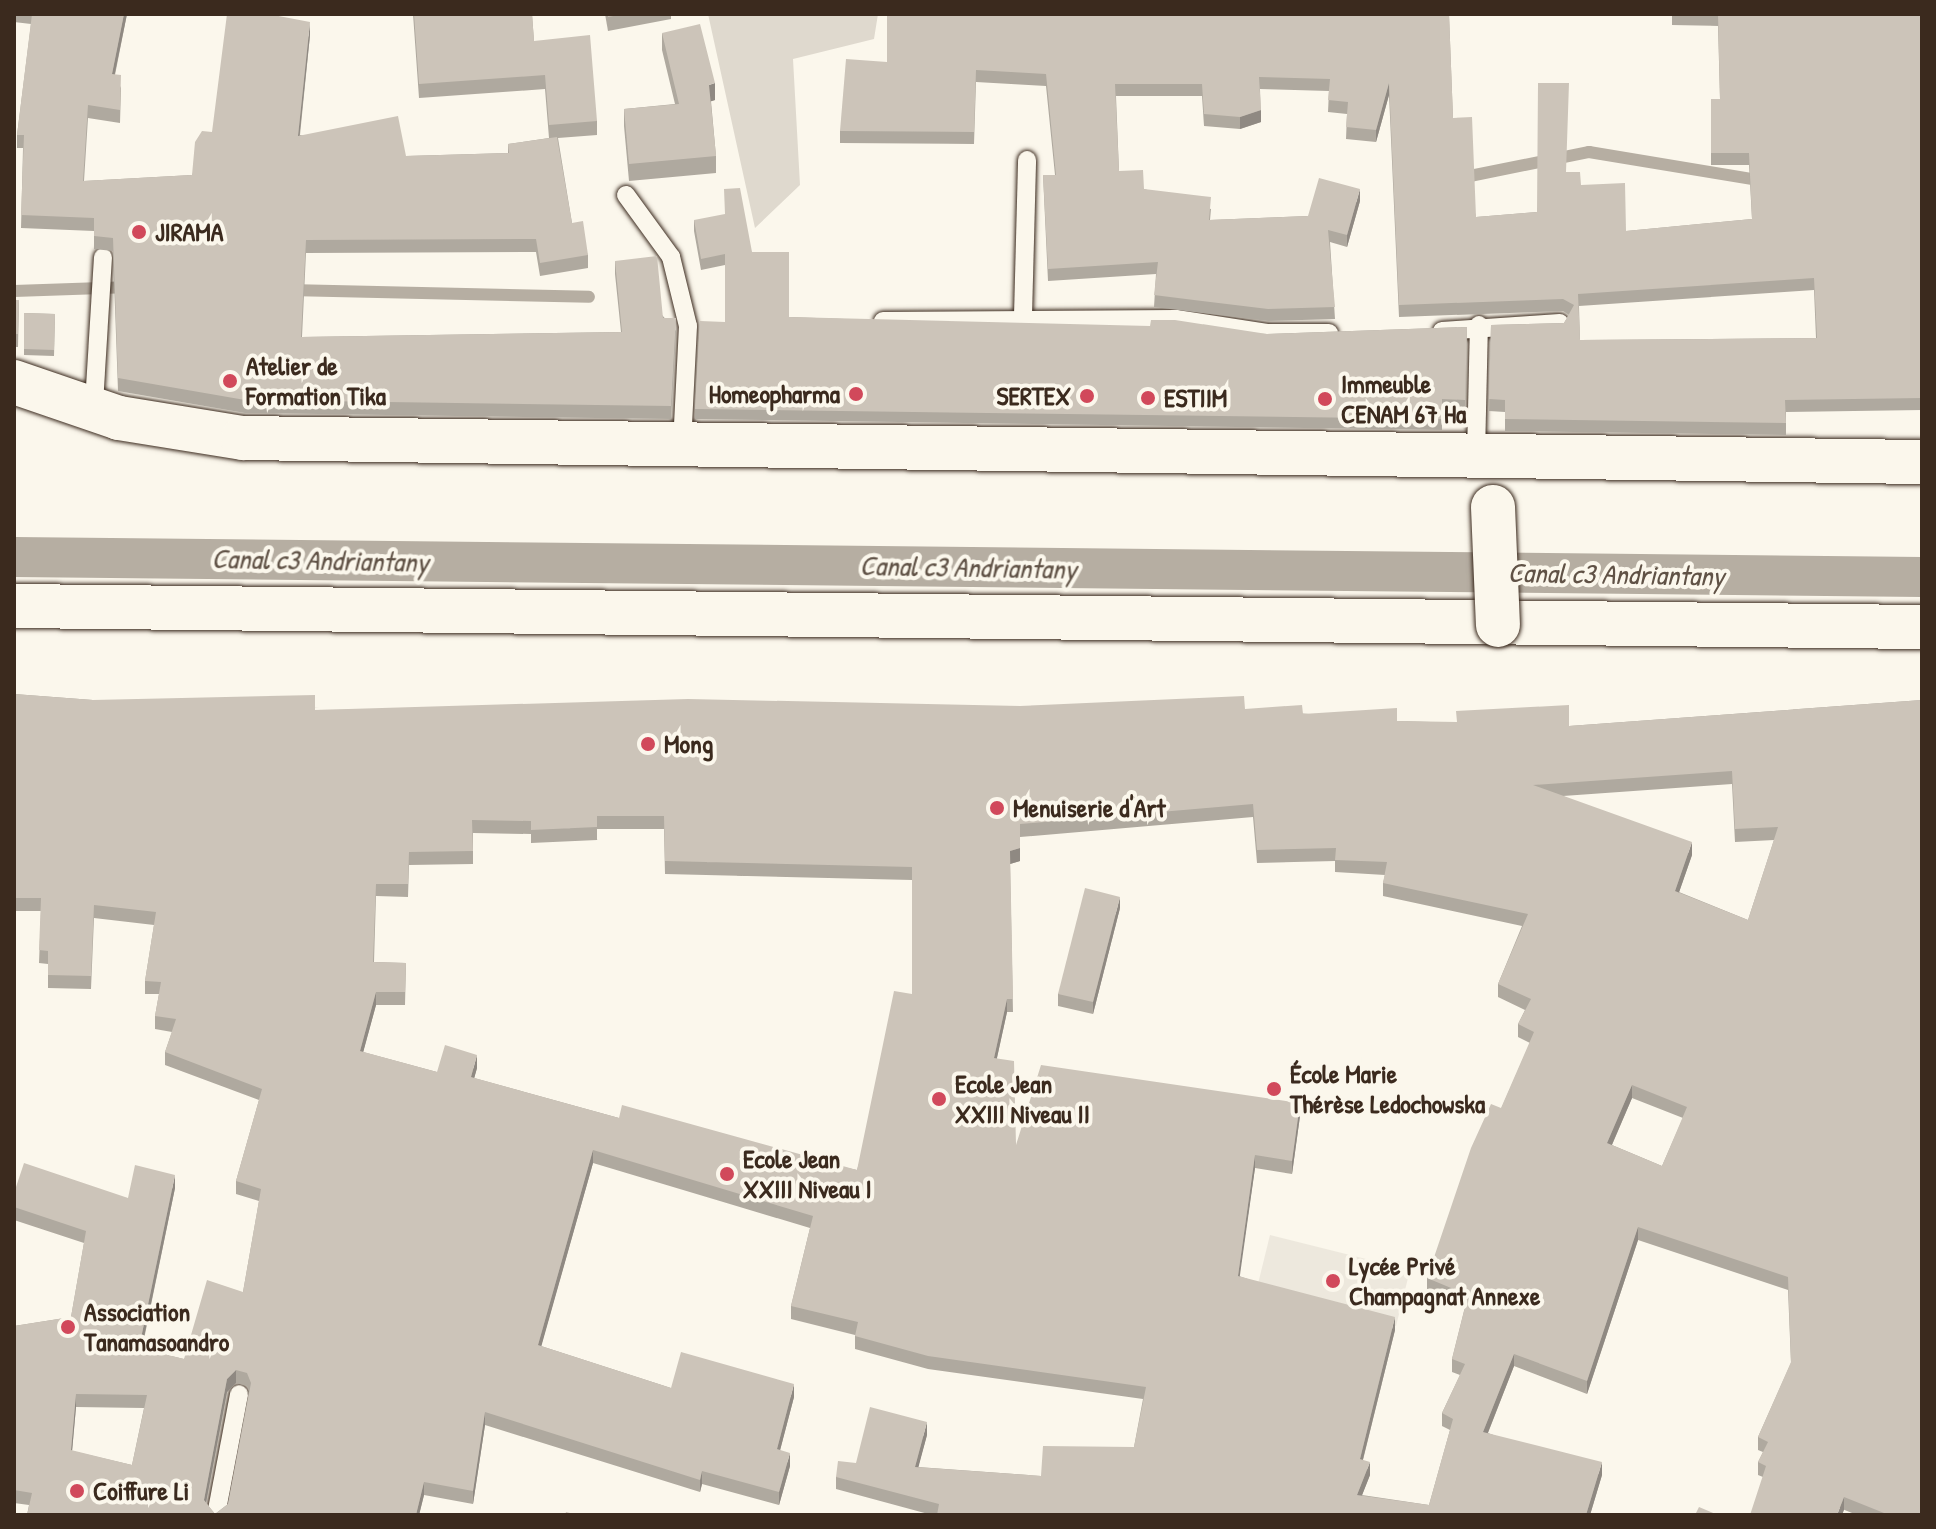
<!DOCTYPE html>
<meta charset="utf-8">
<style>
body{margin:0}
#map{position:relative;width:1936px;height:1529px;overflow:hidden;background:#fbf7ec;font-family:"Patrick Hand",sans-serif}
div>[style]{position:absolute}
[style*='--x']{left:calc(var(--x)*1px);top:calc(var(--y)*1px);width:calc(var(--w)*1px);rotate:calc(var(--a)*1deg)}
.built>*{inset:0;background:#ede8dd}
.green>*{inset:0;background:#dfd9ce}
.stream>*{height:12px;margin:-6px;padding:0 6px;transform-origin:6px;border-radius:6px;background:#b6aea2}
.canal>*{height:40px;margin:-20px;padding:0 20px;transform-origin:20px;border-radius:20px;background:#b6aea2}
.roads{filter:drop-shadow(0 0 2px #3b2a1e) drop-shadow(0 0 2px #3b2a1e)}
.lane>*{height:18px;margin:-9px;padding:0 9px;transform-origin:9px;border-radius:9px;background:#fbf7ec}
.secondary>*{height:44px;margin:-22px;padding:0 22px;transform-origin:22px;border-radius:22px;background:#fbf7ec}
.bridges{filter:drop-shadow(0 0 2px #3b2a1e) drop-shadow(0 0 2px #3b2a1e)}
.secondary-bridge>*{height:44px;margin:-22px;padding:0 22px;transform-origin:22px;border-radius:22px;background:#fbf7ec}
.wall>*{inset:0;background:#afa99f}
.shaded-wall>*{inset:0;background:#8f8982}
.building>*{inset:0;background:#ccc4b9}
.dots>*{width:22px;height:22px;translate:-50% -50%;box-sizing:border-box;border:4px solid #fbf7ec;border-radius:50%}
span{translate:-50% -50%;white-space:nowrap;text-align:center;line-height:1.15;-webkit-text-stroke:8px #fbf7ec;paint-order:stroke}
.poi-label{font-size:26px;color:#3b2a1e;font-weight:700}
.left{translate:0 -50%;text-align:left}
.right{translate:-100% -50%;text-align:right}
.water-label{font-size:28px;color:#605246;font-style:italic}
.frame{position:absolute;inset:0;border:16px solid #3b2a1e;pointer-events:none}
</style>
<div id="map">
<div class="built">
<div style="clip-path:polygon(1270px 1235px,1410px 1270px,1396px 1326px,1256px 1292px)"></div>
</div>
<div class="green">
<div style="clip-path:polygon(708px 14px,878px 14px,874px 39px,793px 59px,800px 185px,755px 228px)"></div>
</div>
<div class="stream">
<div style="--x:1460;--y:178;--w:132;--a:-11.4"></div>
<div style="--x:1589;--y:152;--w:178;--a:9.4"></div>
<div style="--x:289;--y:290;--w:300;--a:1.3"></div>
<div style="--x:14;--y:291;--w:117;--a:-2"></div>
</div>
<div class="canal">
<div style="--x:14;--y:557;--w:1908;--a:0.6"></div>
</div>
<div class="roads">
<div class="lane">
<div style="--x:626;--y:195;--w:77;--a:54"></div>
<div style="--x:671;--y:257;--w:71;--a:76.2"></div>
<div style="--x:688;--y:326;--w:117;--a:92.9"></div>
<div style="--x:1023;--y:316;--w:156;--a:-88.5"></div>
<div style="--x:883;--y:321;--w:293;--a:-0.4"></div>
<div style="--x:1176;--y:319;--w:92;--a:8.7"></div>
<div style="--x:1267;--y:333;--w:62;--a:0"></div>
<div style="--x:1442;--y:331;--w:118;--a:-3.9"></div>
<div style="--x:94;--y:404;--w:147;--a:-86.5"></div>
<div style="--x:1476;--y:455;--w:130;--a:-88.7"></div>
<div style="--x:216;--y:1515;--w:123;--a:-79.2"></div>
</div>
<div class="secondary">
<div style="--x:14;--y:382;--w:111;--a:18.9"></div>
<div style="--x:119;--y:418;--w:126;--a:9.2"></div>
<div style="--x:243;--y:438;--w:1679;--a:0.82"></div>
<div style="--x:14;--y:606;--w:1908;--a:0.63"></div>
</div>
</div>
<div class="bridges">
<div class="secondary-bridge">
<div style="--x:1493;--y:507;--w:118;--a:87.6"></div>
</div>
</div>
<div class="wall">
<div style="clip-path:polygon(14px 14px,127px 14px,115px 75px,121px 88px,120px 123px,88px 118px,84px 181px,192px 175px,212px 132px,310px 35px,300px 135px,406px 156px,508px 153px,508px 144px,549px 138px,545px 89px,419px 98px,413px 14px,532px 14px,534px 41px,597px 121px,597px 135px,558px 138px,572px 223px,588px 255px,588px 268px,540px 276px,536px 252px,306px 253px,302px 337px,621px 332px,615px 274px,615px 261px,676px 331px,671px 419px,245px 413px,118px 391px,113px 251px,94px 249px,94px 231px,21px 228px,23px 148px,17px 148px,17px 135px,31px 24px,14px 22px)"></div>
<div style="clip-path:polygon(605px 14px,671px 14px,671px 19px,608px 31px)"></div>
<div style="clip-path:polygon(evenodd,1449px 14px,1453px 118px,1476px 217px,1537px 212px,1566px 172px,1626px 231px,1752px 219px,1749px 165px,1711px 165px,1711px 99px,1720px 99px,1718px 26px,1672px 25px,1672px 14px,1922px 14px,1922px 410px,1786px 412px,1786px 435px,1505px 431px,1505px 412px,1489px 411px,1491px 325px,1564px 323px,1569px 315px,1563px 311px,1399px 317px,1389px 95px,1376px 142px,1346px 139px,1347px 114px,1328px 112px,1329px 91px,1260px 89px,1261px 122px,1240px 129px,1204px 126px,1202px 96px,1116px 96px,1119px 171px,1144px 189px,1211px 209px,1210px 220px,1308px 216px,1360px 201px,1347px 247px,1330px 242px,1335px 319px,1268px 321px,1154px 307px,1156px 274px,1048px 281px,1043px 175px,1055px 175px,1046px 86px,976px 82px,974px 144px,840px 143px,840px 131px,887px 62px,1449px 14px,1814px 290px,1816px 338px,1580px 340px,1579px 306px,1814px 290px)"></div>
<div style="clip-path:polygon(662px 33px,715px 100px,711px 101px,716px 156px,716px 173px,629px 181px,624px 126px,624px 109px,675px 104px,662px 50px)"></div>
<div style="clip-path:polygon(694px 220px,752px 252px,789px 317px,1267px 334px,1467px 327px,1465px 411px,1442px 410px,1442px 430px,695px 419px,695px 409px,725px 322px,725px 265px,701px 270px,694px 231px)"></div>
<div style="clip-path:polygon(14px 300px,19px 300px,18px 347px,14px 347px)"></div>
<div style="clip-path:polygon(24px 313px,55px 314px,54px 356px,24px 355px)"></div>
<div style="clip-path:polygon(evenodd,14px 694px,93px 700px,315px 710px,1020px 706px,1245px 709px,1397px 721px,1569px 726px,1922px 700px,1922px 1515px,1857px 1515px,1758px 1475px,1758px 1462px,1763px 1452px,1758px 1450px,1758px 1437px,1791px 1363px,1788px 1290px,1638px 1240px,1587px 1394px,1514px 1366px,1488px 1433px,1602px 1475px,1590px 1515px,932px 1515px,836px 1489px,836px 1477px,856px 1463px,927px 1435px,918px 1467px,1041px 1476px,1134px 1447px,1143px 1399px,928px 1369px,855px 1349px,855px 1335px,791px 1319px,791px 1306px,810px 1228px,593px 1163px,541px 1346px,671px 1388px,794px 1397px,780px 1450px,790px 1466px,779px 1505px,702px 1484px,700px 1492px,485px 1425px,473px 1504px,424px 1495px,419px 1515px,27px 1515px,29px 1505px,14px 1503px,14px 1326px,71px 1317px,84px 1243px,14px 1220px,14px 1193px,128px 1198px,175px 1188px,142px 1349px,184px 1359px,243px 1292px,259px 1201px,236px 1194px,236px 1181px,259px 1100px,165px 1065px,165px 1052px,172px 1032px,155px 1029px,155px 1016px,159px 994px,145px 994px,145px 981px,154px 925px,94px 918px,91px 989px,48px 988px,48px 964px,39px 963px,41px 911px,14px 911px,14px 694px,1732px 784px,1735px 842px,1774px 840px,1748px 920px,1679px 892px,1692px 855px,1563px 796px,1732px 784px,14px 694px,1253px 817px,1257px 863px,1335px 861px,1335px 872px,1385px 875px,1383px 883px,1383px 896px,1522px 926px,1498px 984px,1498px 997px,1525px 1010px,1518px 1024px,1518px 1037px,1530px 1043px,1427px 1278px,1427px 1291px,1465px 1307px,1452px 1359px,1452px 1372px,1460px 1375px,1442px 1413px,1442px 1426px,1450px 1430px,1429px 1505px,1362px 1495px,1370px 1475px,1363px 1460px,1395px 1330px,1239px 1276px,1255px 1168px,1292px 1174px,1300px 1116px,1016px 1145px,997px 1058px,1007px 1012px,1013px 1012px,1010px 864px,1020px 861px,1020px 837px,1253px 817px,14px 694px,597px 829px,664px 829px,665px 874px,912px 880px,912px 994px,857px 1170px,619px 1118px,474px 1078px,477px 1068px,437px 1072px,363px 1052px,376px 1005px,405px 1005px,406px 963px,374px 962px,376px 896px,408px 897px,409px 865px,473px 864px,473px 833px,531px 834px,531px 843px,597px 840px,597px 829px,14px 694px,1632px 1098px,1683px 1118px,1662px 1166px,1612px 1145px,1632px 1098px,14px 694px,236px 1383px,247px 1386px,249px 1391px,228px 1504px,215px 1514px,206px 1503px,227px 1392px,236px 1383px,14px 694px,76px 1407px,144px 1408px,132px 1465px,72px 1451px,76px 1407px)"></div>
<div style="clip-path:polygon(1120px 908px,1093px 1014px,1058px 1006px,1058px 994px)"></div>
</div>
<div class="shaded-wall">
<div style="clip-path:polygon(124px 14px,127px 14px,112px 87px,112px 74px)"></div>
<div style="clip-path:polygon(310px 22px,310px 35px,298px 149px,298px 136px)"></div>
<div style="clip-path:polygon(715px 83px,715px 100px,709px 102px,709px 85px)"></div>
<div style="clip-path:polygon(1389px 83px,1389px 95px,1376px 142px,1376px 130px)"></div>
<div style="clip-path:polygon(1261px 110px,1261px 122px,1240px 129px,1240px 117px)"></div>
<div style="clip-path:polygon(1360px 189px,1360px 201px,1347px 247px,1347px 235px)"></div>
<div style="clip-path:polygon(1692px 842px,1692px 855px,1675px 904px,1675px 891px)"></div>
<div style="clip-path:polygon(1020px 848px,1020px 861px,1010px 864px,1010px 851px)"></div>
<div style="clip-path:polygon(1120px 897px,1120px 908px,1093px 1014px,1093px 1002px)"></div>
<div style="clip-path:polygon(376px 992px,376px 1005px,360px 1064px,360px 1051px)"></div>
<div style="clip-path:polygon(1007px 999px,1007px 1012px,994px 1071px,994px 1058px)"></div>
<div style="clip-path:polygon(477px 1055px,477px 1068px,471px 1090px,471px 1077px)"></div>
<div style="clip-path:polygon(1632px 1085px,1632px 1098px,1607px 1156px,1607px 1143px)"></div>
<div style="clip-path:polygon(1300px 1103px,1300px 1116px,1292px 1174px,1292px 1161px)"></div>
<div style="clip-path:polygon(593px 1150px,593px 1163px,538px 1358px,538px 1345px)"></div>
<div style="clip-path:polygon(1255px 1155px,1255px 1168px,1238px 1289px,1238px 1276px)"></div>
<div style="clip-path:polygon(175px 1175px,175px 1188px,139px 1361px,139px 1348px)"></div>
<div style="clip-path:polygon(1638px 1227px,1638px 1240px,1587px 1394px,1587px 1381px)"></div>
<div style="clip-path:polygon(1395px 1317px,1395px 1330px,1360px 1471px,1360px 1459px)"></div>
<div style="clip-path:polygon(1514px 1354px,1514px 1366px,1483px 1445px,1483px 1432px)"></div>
<div style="clip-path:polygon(236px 1370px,236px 1383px,227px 1392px,204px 1513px,204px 1500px,227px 1379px)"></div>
<div style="clip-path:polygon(794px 1384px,794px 1397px,777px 1462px,777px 1449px)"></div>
<div style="clip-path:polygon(76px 1394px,76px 1407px,71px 1463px,71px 1450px)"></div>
<div style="clip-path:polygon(485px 1412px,485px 1425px,473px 1504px,473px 1491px)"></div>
<div style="clip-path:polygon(927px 1422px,927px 1435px,915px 1480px,915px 1467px)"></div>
<div style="clip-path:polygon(790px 1453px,790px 1466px,779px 1505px,779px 1492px)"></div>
<div style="clip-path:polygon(1370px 1462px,1370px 1475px,1357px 1508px,1357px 1495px)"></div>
<div style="clip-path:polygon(1602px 1462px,1602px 1475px,1590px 1515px,1586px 1515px)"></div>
<div style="clip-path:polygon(702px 1471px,702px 1484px,700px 1492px,700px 1480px)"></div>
<div style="clip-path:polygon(424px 1482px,424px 1495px,419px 1515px,416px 1515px)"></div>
<div style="clip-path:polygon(1844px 1497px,1844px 1510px,1842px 1515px,1837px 1515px)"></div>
</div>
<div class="building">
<div style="clip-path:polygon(32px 14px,124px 14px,112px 74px,121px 75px,120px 110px,88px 105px,83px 181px,192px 175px,195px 142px,202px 131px,212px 132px,227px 14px,268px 14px,310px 22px,298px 136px,398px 116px,406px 156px,509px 153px,508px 144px,557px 137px,572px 223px,583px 221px,588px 255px,540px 263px,536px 239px,306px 240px,301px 337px,622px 332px,615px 261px,657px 256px,663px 318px,676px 318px,671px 406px,245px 400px,118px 378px,113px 238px,94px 236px,94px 218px,21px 215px,24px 135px,17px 135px)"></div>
<div style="clip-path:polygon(414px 14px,532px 14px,534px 41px,590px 35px,597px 121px,549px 125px,545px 75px,419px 84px)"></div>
<div style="clip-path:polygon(608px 14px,624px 14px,608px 17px)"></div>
<div style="clip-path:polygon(evenodd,887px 14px,1449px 14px,1453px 118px,1472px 117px,1476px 217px,1537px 212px,1538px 83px,1569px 83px,1566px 172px,1580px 172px,1581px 185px,1625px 183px,1626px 231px,1752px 219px,1749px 153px,1711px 153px,1711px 99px,1720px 99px,1718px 14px,1717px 14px,1922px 14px,1922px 398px,1785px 400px,1786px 423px,1505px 419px,1505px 400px,1489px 399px,1491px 325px,1564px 323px,1574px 305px,1563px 299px,1399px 305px,1389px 83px,1376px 130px,1346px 127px,1348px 102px,1328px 100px,1330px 79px,1259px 77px,1261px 110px,1240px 117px,1204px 114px,1202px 84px,1115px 84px,1119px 171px,1143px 170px,1144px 189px,1211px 197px,1209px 220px,1308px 216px,1319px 178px,1360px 189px,1347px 235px,1328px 230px,1335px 307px,1268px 309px,1154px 295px,1158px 262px,1048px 269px,1043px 175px,1056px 175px,1046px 74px,976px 70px,974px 132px,840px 131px,846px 59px,887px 62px,887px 14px,1814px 278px,1817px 338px,1580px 340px,1578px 294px,1814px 278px)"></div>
<div style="clip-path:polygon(700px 24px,715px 83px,709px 85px,716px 156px,629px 164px,624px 109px,679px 104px,662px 33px)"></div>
<div style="clip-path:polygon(740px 188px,752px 252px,789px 252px,789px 317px,1150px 326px,1151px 320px,1175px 320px,1267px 334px,1467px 327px,1465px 400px,1442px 399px,1442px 419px,695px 409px,700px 321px,725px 322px,725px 254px,701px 259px,694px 220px,725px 214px,724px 189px)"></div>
<div style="clip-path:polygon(14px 300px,19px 300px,18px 334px,14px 334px)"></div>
<div style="clip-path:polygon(24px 313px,55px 314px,54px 350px,24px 349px)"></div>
<div style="clip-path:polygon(evenodd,14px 694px,93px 700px,315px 695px,315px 710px,688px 699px,1020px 706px,1244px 696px,1245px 709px,1302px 705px,1303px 714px,1397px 708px,1397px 721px,1457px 722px,1456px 711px,1569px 705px,1569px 726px,1922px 700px,1922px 1515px,1889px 1515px,1844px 1497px,1837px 1515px,1750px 1515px,1766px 1466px,1758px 1462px,1768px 1442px,1758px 1437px,1791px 1362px,1788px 1277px,1638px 1227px,1587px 1381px,1514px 1354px,1483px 1432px,1602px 1462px,1586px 1515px,937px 1515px,939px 1504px,836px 1477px,838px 1461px,856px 1463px,870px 1407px,927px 1422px,915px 1467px,1041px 1476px,1043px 1446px,1134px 1447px,1146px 1387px,928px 1356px,855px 1336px,858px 1322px,791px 1306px,813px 1216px,593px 1150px,538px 1345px,671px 1388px,681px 1352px,794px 1384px,777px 1449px,790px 1453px,779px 1492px,702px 1471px,700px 1480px,485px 1412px,473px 1491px,424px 1482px,416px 1515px,27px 1515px,32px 1493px,14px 1490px,14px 1326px,71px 1317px,86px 1231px,14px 1207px,14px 1193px,24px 1163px,128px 1198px,135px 1165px,175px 1175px,139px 1348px,184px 1359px,207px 1280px,243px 1292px,261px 1189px,236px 1181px,262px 1089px,165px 1052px,176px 1019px,155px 1016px,161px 982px,145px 981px,156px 912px,94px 905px,91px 976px,48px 975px,48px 951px,39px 950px,41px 898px,14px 898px,14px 694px,1732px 771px,1735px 829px,1778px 827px,1748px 920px,1675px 891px,1692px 842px,1533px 785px,1732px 771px,14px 694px,1253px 804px,1257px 850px,1336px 848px,1335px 860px,1387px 862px,1383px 883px,1528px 914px,1498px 984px,1531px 999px,1518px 1024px,1534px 1032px,1501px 1108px,1491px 1104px,1471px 1148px,1427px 1278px,1468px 1295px,1452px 1359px,1465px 1364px,1442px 1413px,1453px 1419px,1429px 1505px,1357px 1495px,1370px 1462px,1360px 1459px,1395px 1317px,1238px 1276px,1255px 1155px,1292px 1161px,1300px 1103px,1041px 1065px,1016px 1145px,1014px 1061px,994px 1058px,1007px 999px,1013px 999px,1010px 851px,1020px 848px,1020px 824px,1253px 804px,14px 694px,597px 816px,664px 816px,665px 861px,912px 867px,912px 994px,894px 991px,857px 1170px,622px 1105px,619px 1118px,471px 1077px,477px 1055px,445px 1045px,437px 1072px,360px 1051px,376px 992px,405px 992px,406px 963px,373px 962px,376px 884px,408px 884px,409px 852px,473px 851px,472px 820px,531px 821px,531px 830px,597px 827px,597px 816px,14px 694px,1632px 1085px,1687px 1107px,1662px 1166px,1607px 1143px,1632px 1085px,14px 694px,236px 1370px,247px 1373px,251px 1383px,228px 1504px,215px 1514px,204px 1500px,227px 1379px,236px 1370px,14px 694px,76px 1394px,147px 1395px,132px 1465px,71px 1450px,76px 1394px)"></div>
<div style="clip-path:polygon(1085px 888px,1120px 897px,1093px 1002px,1058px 994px)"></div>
<div style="clip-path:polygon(1699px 1507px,1718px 1515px,1695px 1515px)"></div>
<div style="clip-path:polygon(566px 1512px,578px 1515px,565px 1515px)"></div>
</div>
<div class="dots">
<div style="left:139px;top:232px;background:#d1495b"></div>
<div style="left:230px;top:381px;background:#d1495b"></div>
<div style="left:856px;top:394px;background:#d1495b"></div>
<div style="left:1087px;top:396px;background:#d1495b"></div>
<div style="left:1148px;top:398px;background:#d1495b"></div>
<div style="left:1325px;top:399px;background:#d1495b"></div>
<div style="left:648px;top:744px;background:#d1495b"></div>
<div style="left:997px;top:808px;background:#d1495b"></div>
<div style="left:1274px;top:1089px;background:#d1495b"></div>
<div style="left:939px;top:1099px;background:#d1495b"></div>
<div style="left:727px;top:1174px;background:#d1495b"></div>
<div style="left:1333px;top:1281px;background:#d1495b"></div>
<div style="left:68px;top:1327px;background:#d1495b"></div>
<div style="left:77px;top:1491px;background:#d1495b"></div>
</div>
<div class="poi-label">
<span class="left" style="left:155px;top:232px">JIRAMA</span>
<span class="left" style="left:246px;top:381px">Atelier de<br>Formation Tika</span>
<span class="left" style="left:1341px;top:399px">Immeuble<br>CENAM 67 Ha</span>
<span class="right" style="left:840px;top:394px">Homeopharma</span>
<span class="right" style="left:1071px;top:396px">SERTEX</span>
<span class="left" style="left:1164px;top:398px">ESTIIM</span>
<span class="left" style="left:664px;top:744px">Mong</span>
<span class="left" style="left:1013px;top:808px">Menuiserie d'Art</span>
<span class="left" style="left:1290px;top:1089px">École Marie<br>Thérèse Ledochowska</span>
<span class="left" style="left:955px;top:1099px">Ecole Jean<br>XXIII Niveau II</span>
<span class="left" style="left:743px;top:1174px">Ecole Jean<br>XXIII Niveau I</span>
<span class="left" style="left:1349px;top:1281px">Lycée Privé<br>Champagnat Annexe</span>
<span class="left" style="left:84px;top:1327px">Association<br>Tanamasoandro</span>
<span class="left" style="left:93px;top:1491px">Coiffure Li</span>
</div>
<div class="water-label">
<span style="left:320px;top:560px;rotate:1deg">Canal c3 Andriantany</span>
<span style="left:968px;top:567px;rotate:1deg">Canal c3 Andriantany</span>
<span style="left:1616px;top:574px;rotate:1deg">Canal c3 Andriantany</span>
</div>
<div class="frame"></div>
</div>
